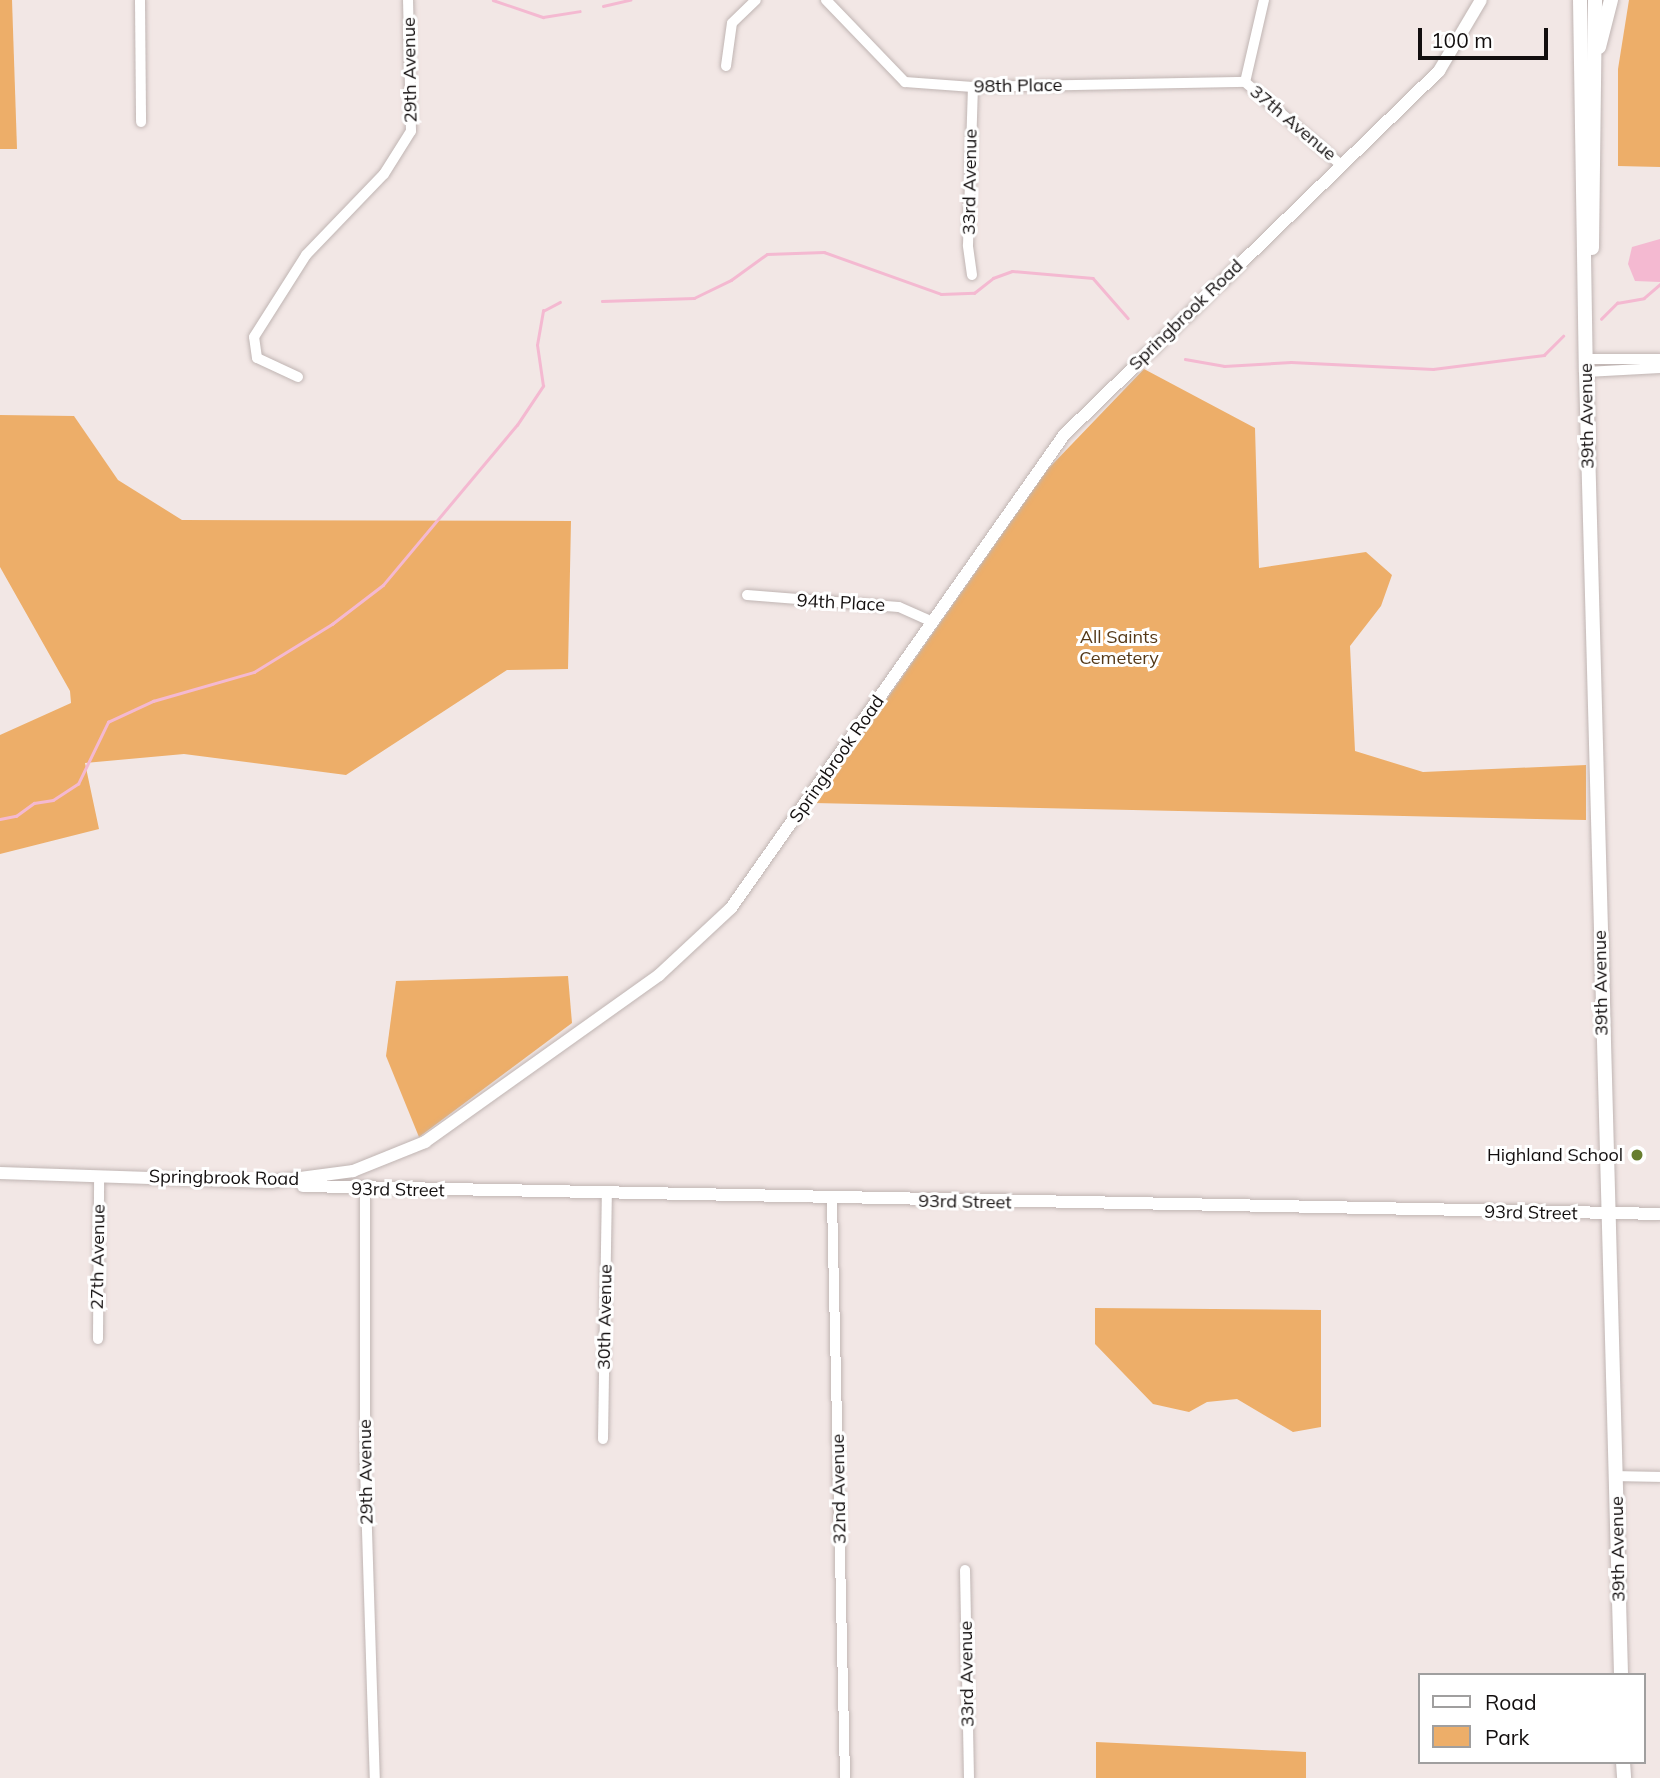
<!DOCTYPE html>
<style>
body{margin:0}
#map{position:relative;width:1660px;height:1778px;overflow:hidden;background:#f2e7e5;font-family:Mulish,sans-serif}
div>[style]{position:absolute}
[style*='--x']{left:calc(var(--x)*1px);top:calc(var(--y)*1px);width:calc(var(--w)*1px);rotate:calc(var(--a)*1deg)}
.green>*{inset:0;background:#edae69}
.water>*{inset:0;background:#f4b9d1}
.stream>*{height:2.5px;margin:-1.25px;padding:0 1.25px;transform-origin:1.25px;border-radius:1.25px;background:#f4b9d1}
.roads{filter:drop-shadow(0 0 2px #c0b5b3) drop-shadow(0 0 2px #c0b5b3)}
.minor>*{height:10px;margin:-5px;padding:0 5px;transform-origin:5px;border-radius:5px;background:#fff}
.tertiary>*{height:12px;margin:-6px;padding:0 6px;transform-origin:6px;border-radius:6px;background:#fff}
.secondary>*{height:14px;margin:-7px;padding:0 7px;transform-origin:7px;border-radius:7px;background:#fff}
.dots>*{width:19px;height:19px;translate:-50% -50%;box-sizing:border-box;border:4px solid #fff;border-radius:50%}
span{translate:-50% -50%;white-space:nowrap;text-align:center;line-height:1.15;-webkit-text-stroke:6px #fff;paint-order:stroke}
.street-label{font-size:18px;color:#120e0e}
.park-label{font-size:18px;color:#543817}
.poi-label{font-size:18px;color:#120e0e}
.right{translate:-100% -50%;text-align:right}
.legend{position:absolute;left:1418px;top:1673px;width:228px;height:91px;box-sizing:border-box;background:#fff;border:2px solid #a09f9f;margin:0;padding:9px 12px;list-style:none;font-size:21px;color:#120e0e}
.legend li{display:flex;align-items:center;gap:14px;height:35px}
.legend b{width:35px;border:2px solid #a09f9f}
.scale{position:absolute;left:1418px;top:28px;width:130px;height:32px;box-sizing:border-box;border:4px solid #120e0e;border-top:0;padding-left:9px;font-size:21px;line-height:24px;white-space:nowrap;color:#120e0e;-webkit-text-stroke:5px #fff;paint-order:stroke}
</style>
<div id="map">
<div class="green">
<div style="clip-path:polygon(0 0,12px 0,17px 149px,0 149px)"></div>
<div style="clip-path:polygon(1629px 0,1660px 0,1660px 167px,1618px 166px,1618px 69px)"></div>
<div style="clip-path:polygon(1144px 369px,1255px 428px,1259px 568px,1366px 552px,1392px 575px,1381px 606px,1350px 646px,1355px 751px,1423px 772px,1586px 765px,1586px 820px,814px 803px,1048px 469px)"></div>
<div style="clip-path:polygon(0 415px,74px 416px,118px 480px,182px 520px,571px 521px,568px 669px,507px 670px,346px 775px,184px 754px,85px 763px,99px 829px,0 854px,0 735px,71px 703px,70px 691px,0 567px)"></div>
<div style="clip-path:polygon(568px 976px,572px 1023px,419px 1137px,386px 1056px,396px 981px)"></div>
<div style="clip-path:polygon(1095px 1308px,1321px 1310px,1321px 1427px,1293px 1432px,1237px 1399px,1207px 1402px,1189px 1412px,1153px 1404px,1095px 1344px)"></div>
<div style="clip-path:polygon(1096px 1742px,1306px 1752px,1306px 1778px,1096px 1778px)"></div>
</div>
<div class="water">
<div style="clip-path:polygon(1660px 239px,1660px 282px,1635px 281px,1628px 264px,1632px 247px)"></div>
</div>
<div class="stream">
<div style="--x:493;--y:0;--w:53;--a:18.8"></div>
<div style="--x:543;--y:17;--w:37;--a:-9"></div>
<div style="--x:603;--y:6;--w:28;--a:-13"></div>
<div style="--x:602;--y:301;--w:92;--a:-1.9"></div>
<div style="--x:694;--y:298;--w:41;--a:-25.9"></div>
<div style="--x:731;--y:280;--w:44;--a:-35.8"></div>
<div style="--x:767;--y:254;--w:57;--a:-2"></div>
<div style="--x:824;--y:252;--w:124;--a:19.7"></div>
<div style="--x:941;--y:294;--w:33;--a:-2"></div>
<div style="--x:974;--y:293;--w:24;--a:-38"></div>
<div style="--x:993;--y:278;--w:20;--a:-20"></div>
<div style="--x:1012;--y:271;--w:81;--a:4.9"></div>
<div style="--x:1093;--y:278;--w:53;--a:48.8"></div>
<div style="--x:1601;--y:319;--w:23;--a:-45"></div>
<div style="--x:1617;--y:303;--w:27;--a:-10"></div>
<div style="--x:1644;--y:298;--w:21;--a:-41"></div>
<div style="--x:1185;--y:359;--w:40;--a:10"></div>
<div style="--x:1224;--y:366;--w:67;--a:-3.4"></div>
<div style="--x:1291;--y:362;--w:142;--a:2.8"></div>
<div style="--x:1433;--y:369;--w:112;--a:-7.2"></div>
<div style="--x:1544;--y:355;--w:27;--a:-45"></div>
<div style="--x:0;--y:819;--w:16;--a:-11"></div>
<div style="--x:16;--y:816;--w:22;--a:-36"></div>
<div style="--x:34;--y:803;--w:19;--a:-9"></div>
<div style="--x:53;--y:800;--w:30;--a:-33"></div>
<div style="--x:78;--y:784;--w:69;--a:-64.2"></div>
<div style="--x:108;--y:722;--w:50;--a:-25"></div>
<div style="--x:153;--y:701;--w:105;--a:-16"></div>
<div style="--x:254;--y:672;--w:92;--a:-31.6"></div>
<div style="--x:332;--y:624;--w:64;--a:-37.4"></div>
<div style="--x:383;--y:585;--w:209;--a:-50.1"></div>
<div style="--x:517;--y:425;--w:47;--a:-56.3"></div>
<div style="--x:543;--y:386;--w:41;--a:-98.3"></div>
<div style="--x:537;--y:345;--w:35;--a:-80"></div>
<div style="--x:543;--y:311;--w:19;--a:-28"></div>
</div>
<div class="roads">
<div class="minor">
<div style="--x:140;--y:0;--w:122;--a:89.5"></div>
<div style="--x:826;--y:0;--w:114;--a:46.1"></div>
<div style="--x:905;--y:82;--w:68;--a:4.2"></div>
<div style="--x:973;--y:87;--w:272;--a:-1.1"></div>
<div style="--x:1264;--y:0;--w:84;--a:103"></div>
<div style="--x:1245;--y:82;--w:127;--a:40.8"></div>
<div style="--x:726;--y:66;--w:43;--a:-82.1"></div>
<div style="--x:732;--y:23;--w:33;--a:-44"></div>
<div style="--x:972;--y:275;--w:30;--a:-98"></div>
<div style="--x:968;--y:245;--w:158;--a:-88.2"></div>
<div style="--x:1586;--y:359;--w:74;--a:0"></div>
<div style="--x:1586;--y:372;--w:74;--a:-3.1"></div>
<div style="--x:298;--y:377;--w:45;--a:-155.1"></div>
<div style="--x:257;--y:358;--w:21;--a:-98"></div>
<div style="--x:254;--y:337;--w:97;--a:-57.6"></div>
<div style="--x:306;--y:255;--w:112;--a:-46.1"></div>
<div style="--x:384;--y:174;--w:51;--a:-57.9"></div>
<div style="--x:411;--y:131;--w:131;--a:-91.3"></div>
<div style="--x:747;--y:595;--w:152;--a:4.5"></div>
<div style="--x:899;--y:607;--w:36;--a:24"></div>
<div style="--x:365;--y:1189;--w:278;--a:90"></div>
<div style="--x:365;--y:1467;--w:311;--a:88.2"></div>
<div style="--x:832;--y:1200;--w:578;--a:88.71"></div>
<div style="--x:98;--y:1339;--w:163;--a:-89.6"></div>
<div style="--x:603;--y:1439;--w:244;--a:-89.1"></div>
<div style="--x:1616;--y:1476;--w:44;--a:1.3"></div>
<div style="--x:965;--y:1570;--w:208;--a:88.9"></div>
</div>
<div class="tertiary">
<div style="--x:0;--y:1173;--w:270;--a:1.9"></div>
<div style="--x:270;--y:1182;--w:84;--a:-7.5"></div>
<div style="--x:353;--y:1171;--w:78;--a:-21.9"></div>
<div style="--x:425;--y:1142;--w:287;--a:-35.5"></div>
<div style="--x:659;--y:975;--w:98;--a:-42.9"></div>
<div style="--x:731;--y:908;--w:578;--a:-54.85"></div>
<div style="--x:1064;--y:435;--w:523;--a:-44.15"></div>
<div style="--x:1439;--y:71;--w:82;--a:-59.4"></div>
<div style="--x:303;--y:1186;--w:1357;--a:1.18"></div>
</div>
<div class="secondary">
<div style="--x:1580;--y:0;--w:372;--a:89.1"></div>
<div style="--x:1586;--y:372;--w:1303;--a:88.46"></div>
<div style="--x:1599;--y:47;--w:49;--a:-75.7"></div>
<div style="--x:1592;--y:248;--w:248;--a:-89.3"></div>
<div style="--x:1623;--y:1762;--w:16;--a:86"></div>
</div>
</div>
<div class="dots">
<div style="left:1637px;top:1155px;background:#677d2e"></div>
</div>
<div class="street-label">
<span style="left:410px;top:70px;rotate:-91deg">29th Avenue</span>
<span style="left:1018px;top:86px;rotate:-1deg">98th Place</span>
<span style="left:1293px;top:123px;rotate:40deg">37th Avenue</span>
<span style="left:970px;top:182px;rotate:-89deg">33rd Avenue</span>
<span style="left:1186px;top:315px;rotate:-44deg">Springbrook Road</span>
<span style="left:1587px;top:416px;rotate:-91deg">39th Avenue</span>
<span style="left:841px;top:603px;rotate:3deg">94th Place</span>
<span style="left:837px;top:759px;rotate:-55deg">Springbrook Road</span>
<span style="left:1601px;top:983px;rotate:-91deg">39th Avenue</span>
<span style="left:224px;top:1178px;rotate:1deg">Springbrook Road</span>
<span style="left:398px;top:1190px;rotate:1deg">93rd Street</span>
<span style="left:965px;top:1202px;rotate:1deg">93rd Street</span>
<span style="left:1531px;top:1213px;rotate:1deg">93rd Street</span>
<span style="left:98px;top:1257px;rotate:-89deg">27th Avenue</span>
<span style="left:605px;top:1317px;rotate:-89deg">30th Avenue</span>
<span style="left:366px;top:1472px;rotate:-91deg">29th Avenue</span>
<span style="left:839px;top:1489px;rotate:-91deg">32nd Avenue</span>
<span style="left:1618px;top:1549px;rotate:-91deg">39th Avenue</span>
<span style="left:967px;top:1674px;rotate:-91deg">33rd Avenue</span>
</div>
<div class="park-label">
<span style="left:1119px;top:648px">All Saints<br>Cemetery</span>
</div>
<div class="poi-label">
<span class="right" style="left:1623px;top:1155px">Highland School</span>
</div>
<ul class="legend">
<li><b style="height:9px;background:#fff"></b>Road</li>
<li><b style="height:19px;background:#edae69"></b>Park</li>
</ul>
<div class="scale">100 m</div>
</div>
